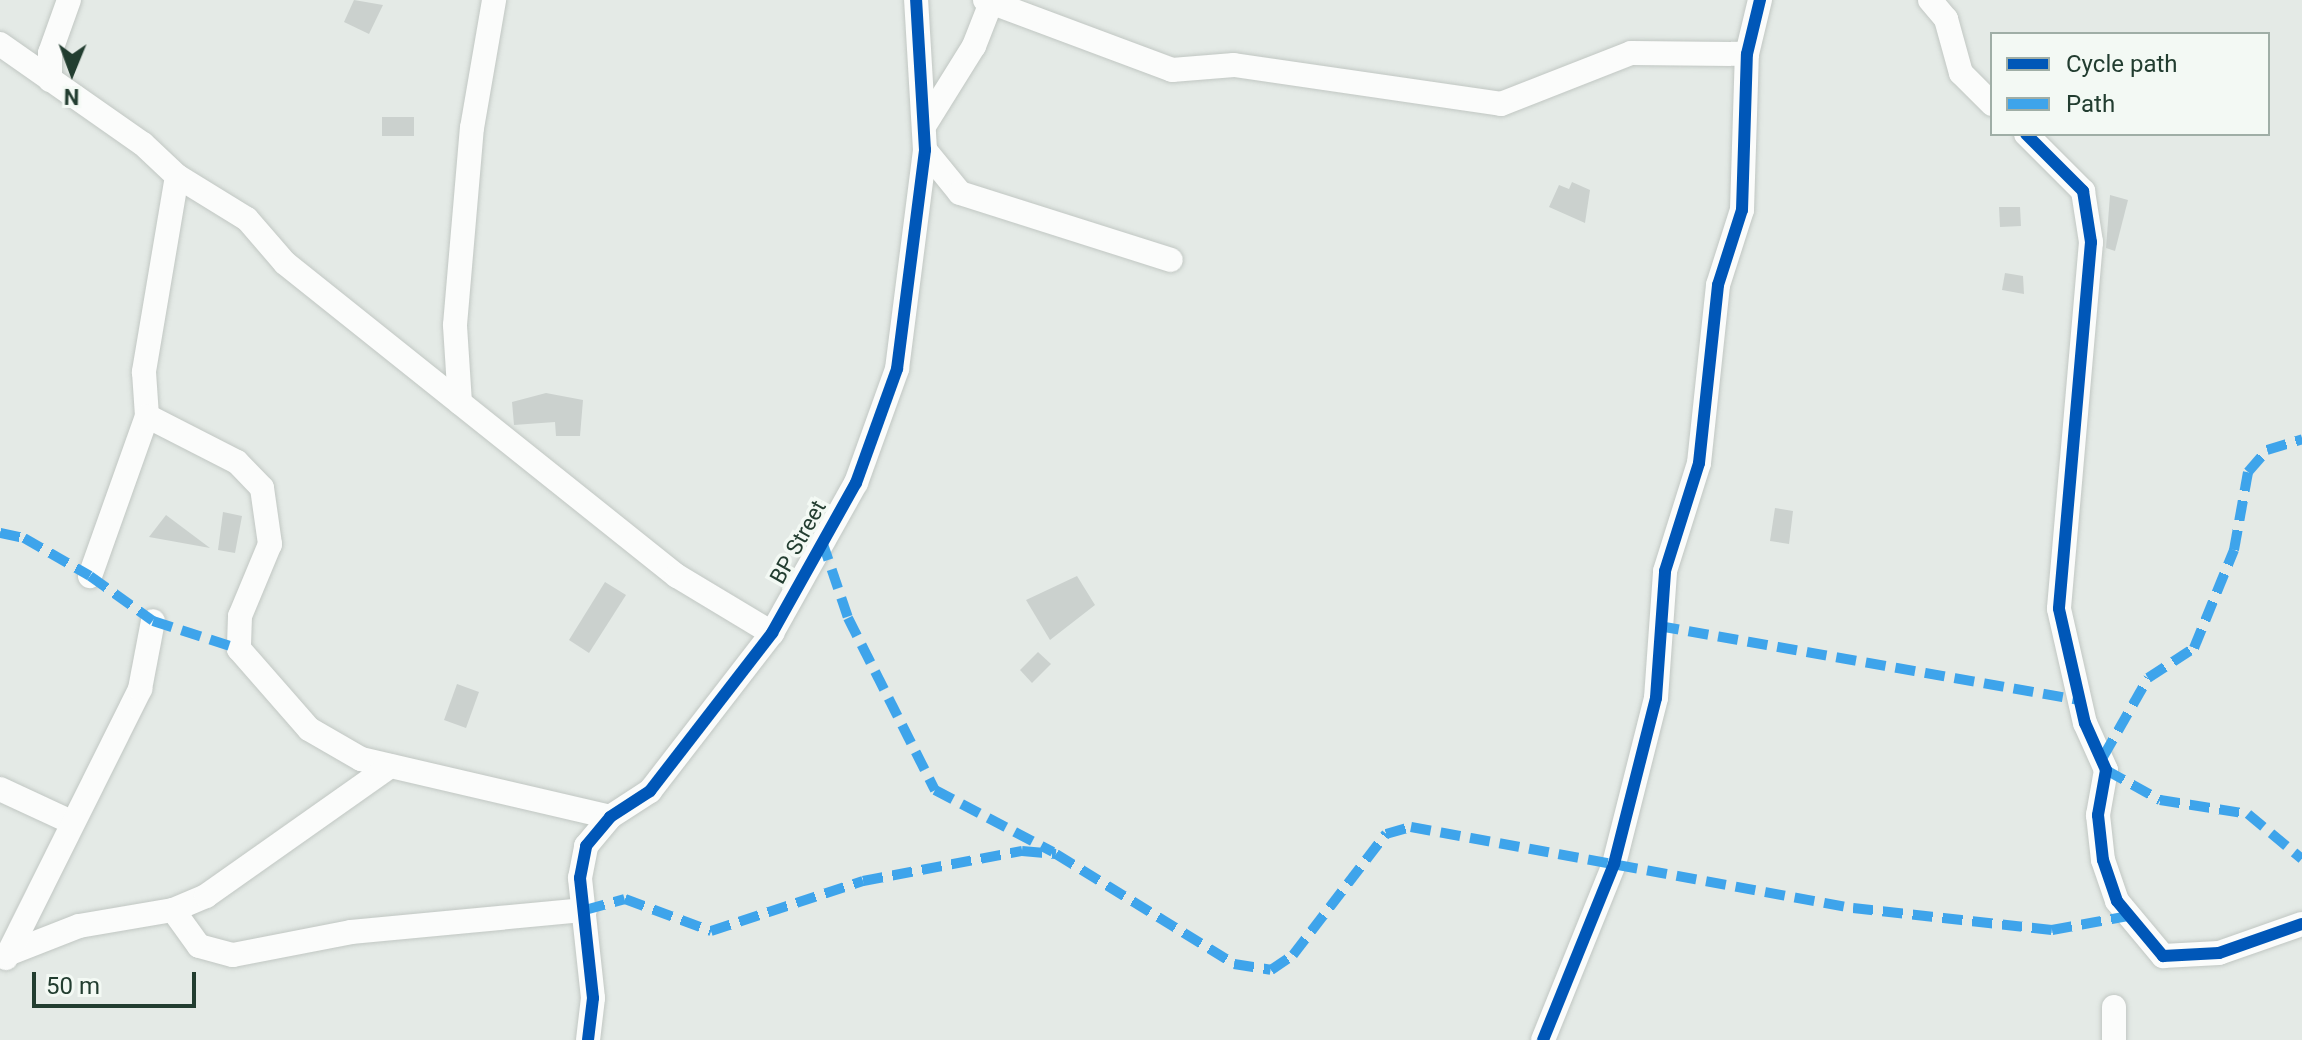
<!DOCTYPE html>
<style>
body{margin:0}
#map{position:relative;width:2302px;height:1040px;overflow:hidden;background:#e4eae6;font-family:Roboto,sans-serif}
div>[style]{position:absolute}
[style*='--x']{left:calc(var(--x)*1px);top:calc(var(--y)*1px);width:calc(var(--w)*1px);rotate:calc(var(--a)*1deg)}
.building>*{inset:0;background:#cbd1ce}
.roads{filter:drop-shadow(0 0 2px #c1c7c3) drop-shadow(0 0 2px #c1c7c3)}
.minor>*{height:24px;margin:-12px;padding:0 12px;transform-origin:12px;border-radius:12px;background:#fbfcfb}
.quiet>*{height:10px;margin-top:-5px;transform-origin:0;background:repeating-linear-gradient(90deg,#3ea4eb 0 20px,transparent 0 30px)}
.cycleway>*{height:12px;margin:-6px;padding:0 6px;transform-origin:6px;border-radius:6px;background:#0057b8}
span{translate:-50% -50%;white-space:nowrap;text-align:center;line-height:1.15;-webkit-text-stroke:7px #f3f9f4;paint-order:stroke}
.street-label{font-size:22px;color:#223d30}
.legend{position:absolute;left:1990px;top:32px;width:280px;height:104px;box-sizing:border-box;background:#f3f9f4;border:2px solid #9faea6;margin:0;padding:10px 14px;list-style:none;font-size:24px;color:#223d30}
.legend li{display:flex;align-items:center;gap:16px;height:40px}
.legend b{width:40px;border:2px solid #9faea6}
.north{position:absolute;left:32px;top:32px;width:80px;height:80px;-webkit-text-stroke:6px #f3f9f4;paint-order:stroke;rotate:181deg;font-size:22px;font-weight:700;line-height:32px;text-align:center;color:#223d30}
.north::after{content:'';display:block;margin:auto;width:28px;height:36px;background:#223d30;clip-path:polygon(50% 0,100% 100%,50% 72%,0 100%)}
.scale{position:absolute;left:32px;top:972px;width:164px;height:36px;box-sizing:border-box;border:4px solid #223d30;border-top:0;padding-left:10px;font-size:24px;line-height:28px;white-space:nowrap;color:#223d30;-webkit-text-stroke:6px #f3f9f4;paint-order:stroke}
</style>
<div id="map">
<div class="building">
<div style="clip-path:polygon(354px 0,383px 5px,369px 34px,344px 22px)"></div>
<div style="clip-path:polygon(382px 117px,414px 117px,414px 136px,382px 136px)"></div>
<div style="clip-path:polygon(1572px 182px,1590px 190px,1585px 223px,1549px 207px,1559px 185px,1569px 189px)"></div>
<div style="clip-path:polygon(2110px 195px,2128px 200px,2115px 251px,2106px 248px)"></div>
<div style="clip-path:polygon(1999px 207px,2020px 207px,2021px 226px,2000px 227px)"></div>
<div style="clip-path:polygon(2005px 273px,2023px 276px,2024px 294px,2002px 290px)"></div>
<div style="clip-path:polygon(546px 393px,583px 400px,580px 436px,556px 436px,555px 422px,514px 425px,512px 402px)"></div>
<div style="clip-path:polygon(1775px 508px,1793px 511px,1789px 544px,1770px 541px)"></div>
<div style="clip-path:polygon(223px 512px,242px 516px,235px 553px,218px 550px)"></div>
<div style="clip-path:polygon(166px 515px,210px 548px,149px 537px)"></div>
<div style="clip-path:polygon(1077px 576px,1095px 605px,1050px 640px,1026px 600px)"></div>
<div style="clip-path:polygon(605px 582px,626px 595px,589px 653px,569px 640px)"></div>
<div style="clip-path:polygon(1038px 652px,1051px 664px,1032px 683px,1020px 670px)"></div>
<div style="clip-path:polygon(457px 684px,479px 692px,466px 728px,444px 720px)"></div>
</div>
<div class="roads">
<div class="minor">
<div style="--x:985;--y:0;--w:200;--a:20.5"></div>
<div style="--x:1172;--y:70;--w:62;--a:-4.6"></div>
<div style="--x:1234;--y:65;--w:270;--a:8.3"></div>
<div style="--x:1501;--y:104;--w:140;--a:-21.4"></div>
<div style="--x:1631;--y:53;--w:116;--a:0.5"></div>
<div style="--x:1930;--y:0;--w:25;--a:50"></div>
<div style="--x:1946;--y:19;--w:56;--a:74.5"></div>
<div style="--x:1961;--y:73;--w:44;--a:45"></div>
<div style="--x:0;--y:44;--w:174;--a:35"></div>
<div style="--x:143;--y:144;--w:47;--a:43.3"></div>
<div style="--x:177;--y:176;--w:199;--a:99.6"></div>
<div style="--x:144;--y:372;--w:44;--a:86.1"></div>
<div style="--x:147;--y:416;--w:170;--a:109.6"></div>
<div style="--x:50;--y:80;--w:27;--a:-90"></div>
<div style="--x:50;--y:53;--w:56;--a:-70.3"></div>
<div style="--x:926;--y:123;--w:91;--a:-58.1"></div>
<div style="--x:974;--y:46;--w:49;--a:-68.6"></div>
<div style="--x:2026;--y:134;--w:81;--a:45"></div>
<div style="--x:2083;--y:191;--w:52;--a:81.1"></div>
<div style="--x:2091;--y:242;--w:368;--a:95"></div>
<div style="--x:2059;--y:609;--w:117;--a:77.2"></div>
<div style="--x:2085;--y:723;--w:51;--a:65.9"></div>
<div style="--x:2106;--y:770;--w:46;--a:100.1"></div>
<div style="--x:2098;--y:815;--w:45;--a:83.7"></div>
<div style="--x:2103;--y:860;--w:43;--a:71.1"></div>
<div style="--x:2117;--y:901;--w:72;--a:50.1"></div>
<div style="--x:2163;--y:956;--w:56;--a:-3.1"></div>
<div style="--x:2219;--y:953;--w:88;--a:-19.3"></div>
<div style="--x:925;--y:150;--w:55;--a:50.9"></div>
<div style="--x:960;--y:193;--w:221;--a:17.6"></div>
<div style="--x:177;--y:176;--w:82;--a:31.6"></div>
<div style="--x:247;--y:219;--w:58;--a:49.2"></div>
<div style="--x:285;--y:263;--w:502;--a:38.61"></div>
<div style="--x:677;--y:576;--w:111;--a:31"></div>
<div style="--x:460;--y:403;--w:78;--a:-93.7"></div>
<div style="--x:455;--y:325;--w:198;--a:-85.1"></div>
<div style="--x:472;--y:128;--w:130;--a:-80.2"></div>
<div style="--x:147;--y:416;--w:101;--a:27.1"></div>
<div style="--x:237;--y:462;--w:36;--a:46"></div>
<div style="--x:262;--y:488;--w:57;--a:81.9"></div>
<div style="--x:270;--y:544;--w:78;--a:112.6"></div>
<div style="--x:240;--y:616;--w:33;--a:92"></div>
<div style="--x:239;--y:649;--w:106;--a:48.8"></div>
<div style="--x:309;--y:729;--w:60;--a:30"></div>
<div style="--x:361;--y:759;--w:256;--a:13.1"></div>
<div style="--x:0;--y:789;--w:78;--a:24.9"></div>
<div style="--x:173;--y:910;--w:44;--a:54.2"></div>
<div style="--x:199;--y:946;--w:35;--a:15"></div>
<div style="--x:233;--y:955;--w:120;--a:-11"></div>
<div style="--x:351;--y:932;--w:235;--a:-5.4"></div>
<div style="--x:10;--y:953;--w:74;--a:-21.4"></div>
<div style="--x:79;--y:926;--w:95;--a:-9.7"></div>
<div style="--x:173;--y:910;--w:36;--a:-23"></div>
<div style="--x:206;--y:896;--w:225;--a:-35.2"></div>
<div style="--x:6;--y:958;--w:301;--a:-63.5"></div>
<div style="--x:140;--y:689;--w:69;--a:-79.2"></div>
<div style="--x:2114;--y:1007;--w:33;--a:90"></div>
<div style="--x:588;--y:1040;--w:42;--a:-83.2"></div>
<div style="--x:593;--y:998;--w:121;--a:-96.2"></div>
<div style="--x:580;--y:878;--w:33;--a:-79"></div>
<div style="--x:586;--y:846;--w:38;--a:-50"></div>
<div style="--x:610;--y:817;--w:48;--a:-33"></div>
<div style="--x:650;--y:791;--w:200;--a:-52.3"></div>
<div style="--x:772;--y:633;--w:172;--a:-60.8"></div>
<div style="--x:856;--y:483;--w:121;--a:-70.2"></div>
<div style="--x:897;--y:369;--w:221;--a:-82.7"></div>
<div style="--x:925;--y:150;--w:150;--a:-93.4"></div>
<div style="--x:1543;--y:1040;--w:190;--a:-68"></div>
<div style="--x:1614;--y:864;--w:171;--a:-75.8"></div>
<div style="--x:1656;--y:698;--w:127;--a:-85.9"></div>
<div style="--x:1665;--y:571;--w:113;--a:-72.5"></div>
<div style="--x:1699;--y:463;--w:179;--a:-83.9"></div>
<div style="--x:1718;--y:285;--w:79;--a:-72.3"></div>
<div style="--x:1742;--y:210;--w:156;--a:-88.2"></div>
<div style="--x:1747;--y:54;--w:56;--a:-76.5"></div>
</div>
</div>
<div class="quiet">
<div style="--x:0;--y:533;--w:25;--a:12"></div>
<div style="--x:24;--y:538;--w:76;--a:29.9"></div>
<div style="--x:90;--y:576;--w:77;--a:35.5"></div>
<div style="--x:153;--y:621;--w:90;--a:18"></div>
<div style="--x:822;--y:541;--w:81;--a:71.3"></div>
<div style="--x:848;--y:618;--w:193;--a:63.2"></div>
<div style="--x:935;--y:790;--w:133;--a:27.7"></div>
<div style="--x:1659;--y:626;--w:427;--a:10"></div>
<div style="--x:2103;--y:757;--w:91;--a:-60.3"></div>
<div style="--x:2148;--y:678;--w:55;--a:-33.1"></div>
<div style="--x:2194;--y:648;--w:106;--a:-67.8"></div>
<div style="--x:2234;--y:550;--w:79;--a:-79.8"></div>
<div style="--x:2248;--y:472;--w:29;--a:-49"></div>
<div style="--x:2267;--y:450;--w:37;--a:-17"></div>
<div style="--x:2106;--y:770;--w:62;--a:29.1"></div>
<div style="--x:2160;--y:800;--w:89;--a:9"></div>
<div style="--x:2248;--y:814;--w:70;--a:39.8"></div>
<div style="--x:585;--y:910;--w:41;--a:-15.4"></div>
<div style="--x:625;--y:899;--w:92;--a:20.4"></div>
<div style="--x:711;--y:931;--w:160;--a:-18.2"></div>
<div style="--x:863;--y:881;--w:162;--a:-10.7"></div>
<div style="--x:1022;--y:851;--w:34;--a:5"></div>
<div style="--x:1056;--y:854;--w:209;--a:31.7"></div>
<div style="--x:1234;--y:964;--w:37;--a:9"></div>
<div style="--x:1271;--y:970;--w:27;--a:-34"></div>
<div style="--x:1293;--y:955;--w:153;--a:-52.5"></div>
<div style="--x:1386;--y:834;--w:26;--a:-16"></div>
<div style="--x:1411;--y:827;--w:449;--a:10.4"></div>
<div style="--x:1853;--y:908;--w:200;--a:6.3"></div>
<div style="--x:2052;--y:930;--w:77;--a:-10.4"></div>
</div>
<div class="cycleway">
<div style="--x:2026;--y:134;--w:81;--a:45"></div>
<div style="--x:2083;--y:191;--w:52;--a:81.1"></div>
<div style="--x:2091;--y:242;--w:368;--a:95"></div>
<div style="--x:2059;--y:609;--w:117;--a:77.2"></div>
<div style="--x:2085;--y:723;--w:51;--a:65.9"></div>
<div style="--x:2106;--y:770;--w:46;--a:100.1"></div>
<div style="--x:2098;--y:815;--w:45;--a:83.7"></div>
<div style="--x:2103;--y:860;--w:43;--a:71.1"></div>
<div style="--x:2117;--y:901;--w:72;--a:50.1"></div>
<div style="--x:2163;--y:956;--w:56;--a:-3.1"></div>
<div style="--x:2219;--y:953;--w:88;--a:-19.3"></div>
<div style="--x:588;--y:1040;--w:42;--a:-83.2"></div>
<div style="--x:593;--y:998;--w:121;--a:-96.2"></div>
<div style="--x:580;--y:878;--w:33;--a:-79"></div>
<div style="--x:586;--y:846;--w:38;--a:-50"></div>
<div style="--x:610;--y:817;--w:48;--a:-33"></div>
<div style="--x:650;--y:791;--w:200;--a:-52.3"></div>
<div style="--x:772;--y:633;--w:172;--a:-60.8"></div>
<div style="--x:856;--y:483;--w:121;--a:-70.2"></div>
<div style="--x:897;--y:369;--w:221;--a:-82.7"></div>
<div style="--x:925;--y:150;--w:150;--a:-93.4"></div>
<div style="--x:1543;--y:1040;--w:190;--a:-68"></div>
<div style="--x:1614;--y:864;--w:171;--a:-75.8"></div>
<div style="--x:1656;--y:698;--w:127;--a:-85.9"></div>
<div style="--x:1665;--y:571;--w:113;--a:-72.5"></div>
<div style="--x:1699;--y:463;--w:179;--a:-83.9"></div>
<div style="--x:1718;--y:285;--w:79;--a:-72.3"></div>
<div style="--x:1742;--y:210;--w:156;--a:-88.2"></div>
<div style="--x:1747;--y:54;--w:56;--a:-76.5"></div>
</div>
<div class="street-label">
<span style="left:798px;top:542px;rotate:-61deg">BP Street</span>
</div>
<ul class="legend">
<li><b style="height:10px;background:#0057b8"></b>Cycle path</li>
<li><b style="height:10px;background:#3ea4eb"></b>Path</li>
</ul>
<div class="north">N</div>
<div class="scale">50 m</div>
</div>
